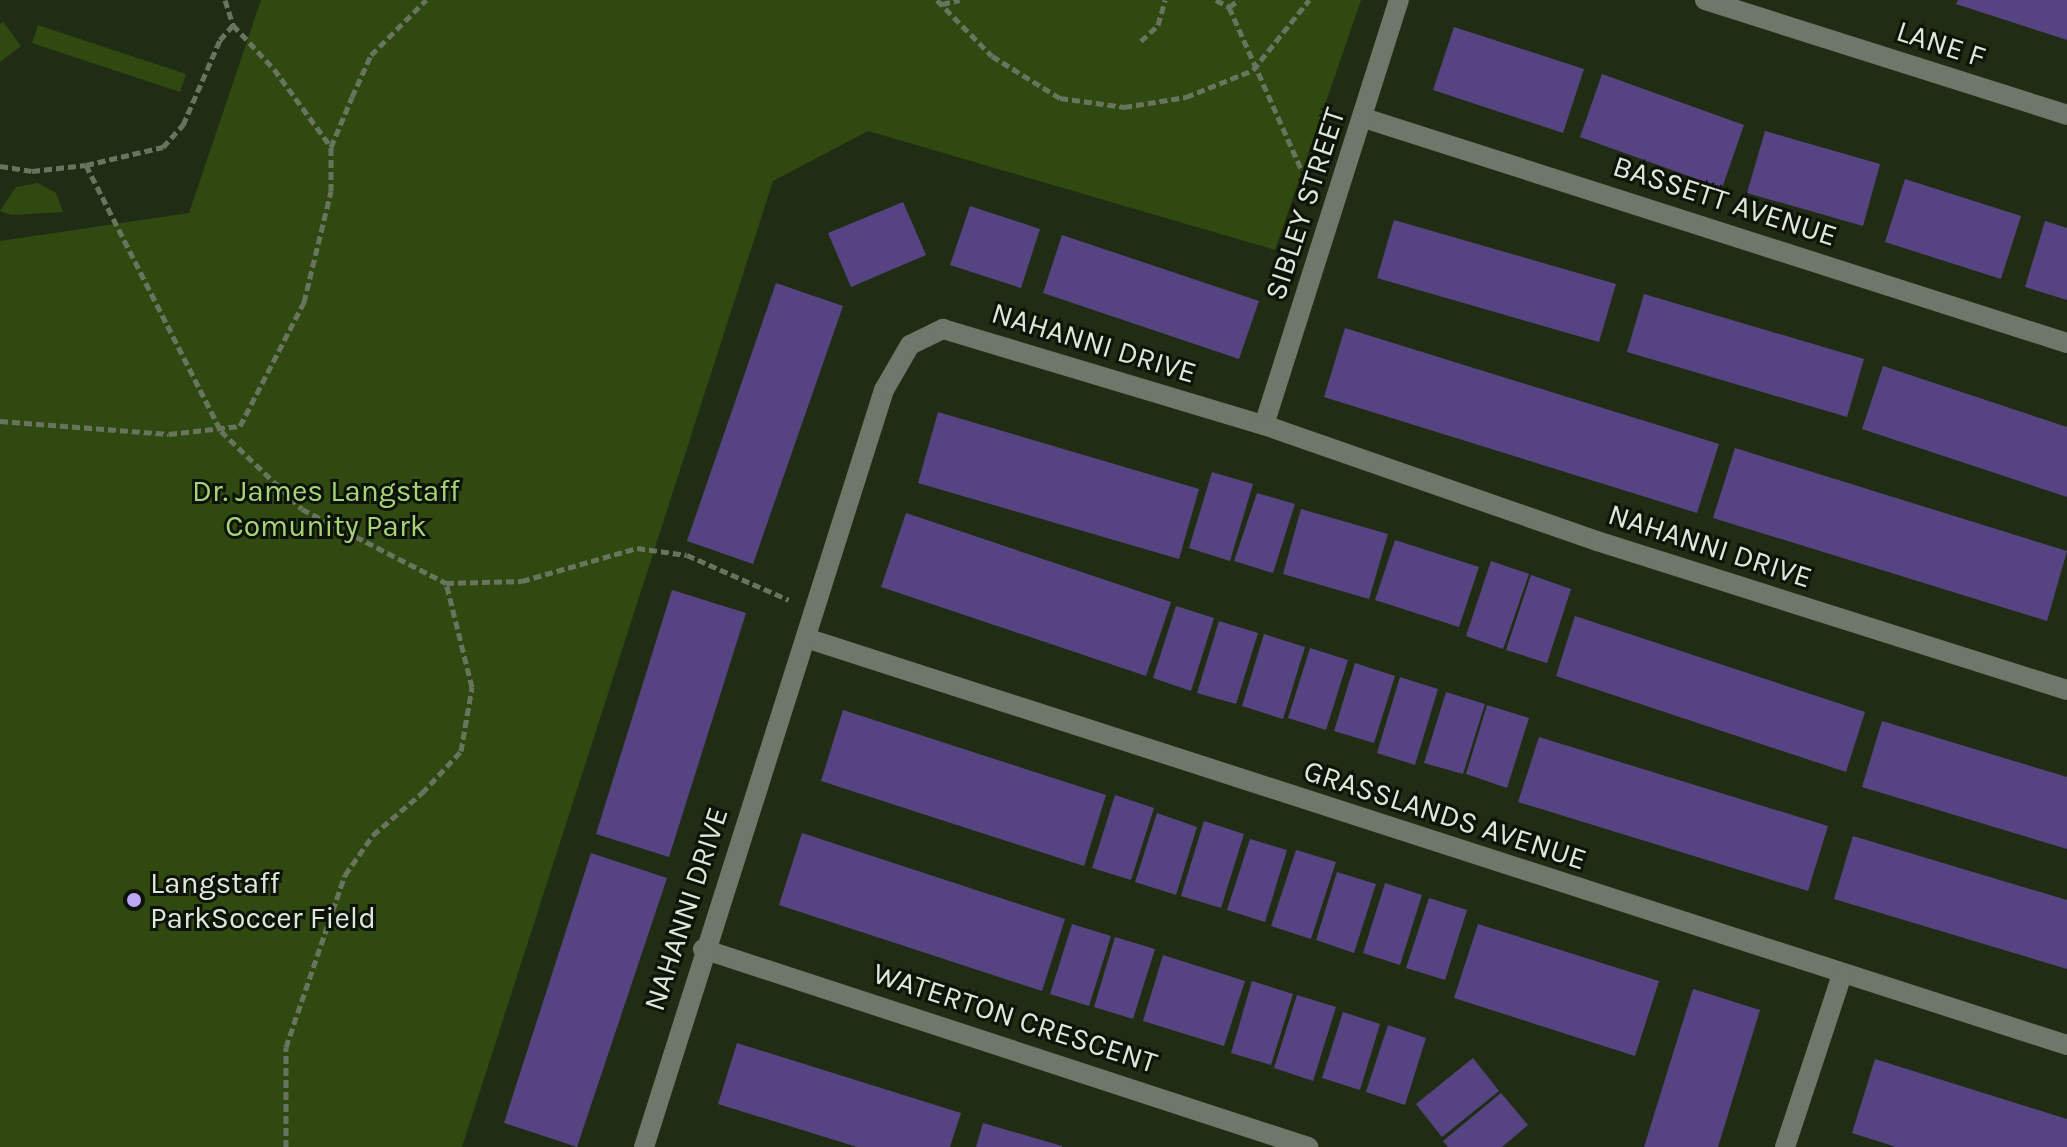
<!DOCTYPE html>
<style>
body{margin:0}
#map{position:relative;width:2067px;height:1147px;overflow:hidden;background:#202d14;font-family:Karla,sans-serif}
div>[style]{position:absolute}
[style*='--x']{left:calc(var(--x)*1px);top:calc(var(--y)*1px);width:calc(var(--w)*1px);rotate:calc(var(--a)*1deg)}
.green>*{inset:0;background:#304911}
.building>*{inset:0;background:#564482}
.path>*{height:5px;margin-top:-2.5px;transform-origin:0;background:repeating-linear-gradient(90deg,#69745f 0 8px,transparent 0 12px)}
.minor>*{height:20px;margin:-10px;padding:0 10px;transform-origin:10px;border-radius:10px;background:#6f766a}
.dots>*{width:22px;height:22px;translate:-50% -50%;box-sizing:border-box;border:4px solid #0d1308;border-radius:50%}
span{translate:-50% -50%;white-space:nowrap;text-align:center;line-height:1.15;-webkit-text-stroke:6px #0d1308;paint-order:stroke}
.street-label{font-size:30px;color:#dfe7d8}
.park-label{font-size:30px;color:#a6d477}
.poi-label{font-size:30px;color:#dfe7d8}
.left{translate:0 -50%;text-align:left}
</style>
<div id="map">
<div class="green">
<div style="clip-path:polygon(261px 0,1361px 0,1275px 250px,868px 131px,773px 181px,462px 1147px,0 1147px,0 241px,189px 213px)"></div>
<div style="clip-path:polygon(3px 22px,21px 46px,0 62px,0 24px)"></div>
<div style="clip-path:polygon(38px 25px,186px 74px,180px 92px,32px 43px)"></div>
<div style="clip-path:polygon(38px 183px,56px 193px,63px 212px,11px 215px,0 211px,16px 187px)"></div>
</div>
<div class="building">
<div style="clip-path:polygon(1958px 0,2067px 0,2067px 40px,1956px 4px)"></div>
<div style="clip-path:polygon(1454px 27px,1584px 69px,1563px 133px,1433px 90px)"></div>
<div style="clip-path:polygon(1602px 74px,1744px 125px,1722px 188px,1580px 137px)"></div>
<div style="clip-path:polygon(1765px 131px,1880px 164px,1863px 226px,1747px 193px)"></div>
<div style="clip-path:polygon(1905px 179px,2021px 216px,2001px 279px,1885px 242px)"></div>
<div style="clip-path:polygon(903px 202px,926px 255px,851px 287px,828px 233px)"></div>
<div style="clip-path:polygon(970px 206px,1040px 229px,1021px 288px,950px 265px)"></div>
<div style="clip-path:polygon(1394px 220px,1616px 284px,1599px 342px,1377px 278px)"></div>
<div style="clip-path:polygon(2045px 221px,2067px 228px,2067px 300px,2025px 287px)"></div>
<div style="clip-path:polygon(1062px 235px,1259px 301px,1239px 359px,1043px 293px)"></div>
<div style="clip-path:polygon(776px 283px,843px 306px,753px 564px,687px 541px)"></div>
<div style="clip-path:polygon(1644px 294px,1864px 359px,1847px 417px,1627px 352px)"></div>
<div style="clip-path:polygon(1345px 328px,1719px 444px,1697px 513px,1324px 397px)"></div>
<div style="clip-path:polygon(1883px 366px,2067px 427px,2067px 497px,1862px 429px)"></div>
<div style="clip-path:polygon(938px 412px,1199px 489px,1179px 559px,918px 483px)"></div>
<div style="clip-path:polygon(1735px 448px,2067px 551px,2047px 621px,1713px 518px)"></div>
<div style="clip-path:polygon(1212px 472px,1253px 484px,1230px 561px,1189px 548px)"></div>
<div style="clip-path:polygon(1257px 493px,1295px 504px,1273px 573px,1234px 561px)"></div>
<div style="clip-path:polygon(1301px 509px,1388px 534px,1369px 599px,1283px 574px)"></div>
<div style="clip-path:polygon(906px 513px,1171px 602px,1146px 676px,881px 587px)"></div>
<div style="clip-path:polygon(1395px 540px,1479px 567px,1459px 627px,1375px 600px)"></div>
<div style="clip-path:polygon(1491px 561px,1529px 574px,1503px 649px,1466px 636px)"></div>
<div style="clip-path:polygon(1531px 575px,1571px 589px,1547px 663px,1506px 650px)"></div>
<div style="clip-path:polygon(672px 590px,746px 613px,669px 857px,596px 834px)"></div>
<div style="clip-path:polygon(1176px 606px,1214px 618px,1191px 691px,1153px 678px)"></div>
<div style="clip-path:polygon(1575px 616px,1865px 712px,1846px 772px,1556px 676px)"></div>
<div style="clip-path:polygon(1219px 621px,1258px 633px,1236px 704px,1197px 693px)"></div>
<div style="clip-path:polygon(1264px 634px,1305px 647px,1283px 719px,1242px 706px)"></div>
<div style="clip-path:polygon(1310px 648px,1348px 660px,1326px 730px,1288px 718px)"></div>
<div style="clip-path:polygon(1355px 663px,1395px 676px,1374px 743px,1334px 731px)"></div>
<div style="clip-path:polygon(1400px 677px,1438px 689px,1415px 765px,1377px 753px)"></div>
<div style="clip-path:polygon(1446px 692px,1485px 704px,1463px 774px,1424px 763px)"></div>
<div style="clip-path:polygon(1487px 705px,1529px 718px,1507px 788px,1466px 774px)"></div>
<div style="clip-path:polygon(843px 710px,1106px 795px,1084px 866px,821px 781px)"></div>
<div style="clip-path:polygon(1882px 721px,2067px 777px,2067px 849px,1862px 787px)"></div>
<div style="clip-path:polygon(1539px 737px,1828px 826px,1808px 891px,1518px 802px)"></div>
<div style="clip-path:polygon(1115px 795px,1154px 808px,1131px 880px,1092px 868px)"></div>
<div style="clip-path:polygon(1157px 813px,1197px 827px,1176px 895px,1135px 882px)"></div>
<div style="clip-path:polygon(1204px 821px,1244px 834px,1221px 908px,1181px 896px)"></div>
<div style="clip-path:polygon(802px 833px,1065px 919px,1042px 991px,779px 905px)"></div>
<div style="clip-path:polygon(1853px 836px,2067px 900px,2067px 969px,1834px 899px)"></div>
<div style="clip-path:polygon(1250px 839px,1287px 850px,1265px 922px,1227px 910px)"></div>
<div style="clip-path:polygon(1296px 850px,1336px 862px,1311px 939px,1271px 926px)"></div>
<div style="clip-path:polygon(591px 853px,667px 878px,577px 1147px,504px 1123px)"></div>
<div style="clip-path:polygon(1337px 872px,1376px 884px,1354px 953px,1316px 940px)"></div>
<div style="clip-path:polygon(1385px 883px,1422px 895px,1400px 965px,1363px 953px)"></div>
<div style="clip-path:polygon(1429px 898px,1467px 910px,1445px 980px,1406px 968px)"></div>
<div style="clip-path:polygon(1072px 924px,1111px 936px,1089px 1006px,1050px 994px)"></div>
<div style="clip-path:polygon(1478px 924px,1659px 981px,1635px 1056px,1454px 998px)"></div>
<div style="clip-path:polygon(1115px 937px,1155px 949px,1133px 1019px,1094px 1007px)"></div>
<div style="clip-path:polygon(1163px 955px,1245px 981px,1224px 1046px,1143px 1021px)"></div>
<div style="clip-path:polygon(1252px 981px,1293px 994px,1271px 1065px,1231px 1053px)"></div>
<div style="clip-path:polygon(1693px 989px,1760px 1010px,1718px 1147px,1644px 1147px)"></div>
<div style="clip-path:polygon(1297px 995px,1336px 1007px,1313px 1081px,1274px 1068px)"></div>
<div style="clip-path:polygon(1343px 1012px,1380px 1024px,1360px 1090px,1322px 1078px)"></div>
<div style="clip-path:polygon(1388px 1025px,1426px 1038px,1405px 1105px,1366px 1092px)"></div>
<div style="clip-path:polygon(737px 1043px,961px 1113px,950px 1147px,857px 1147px,718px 1104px)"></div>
<div style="clip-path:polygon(1473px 1058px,1499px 1091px,1442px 1137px,1416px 1104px)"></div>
<div style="clip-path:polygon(1875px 1059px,2067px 1119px,2067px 1147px,1896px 1147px,1852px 1133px)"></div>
<div style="clip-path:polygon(1501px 1093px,1528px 1125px,1502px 1147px,1448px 1147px,1443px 1141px)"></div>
<div style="clip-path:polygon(983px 1123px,1062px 1146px,1062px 1147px,976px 1147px)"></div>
</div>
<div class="path">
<div style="--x:225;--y:0;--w:26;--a:72"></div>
<div style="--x:233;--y:25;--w:60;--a:47"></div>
<div style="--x:274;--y:69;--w:97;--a:53.8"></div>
<div style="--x:937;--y:0;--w:78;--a:45.5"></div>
<div style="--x:992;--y:56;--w:80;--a:31.7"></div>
<div style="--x:1060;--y:98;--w:65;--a:8"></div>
<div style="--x:1124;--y:107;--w:63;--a:-9.2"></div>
<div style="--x:1186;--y:97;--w:72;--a:-21.9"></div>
<div style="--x:1253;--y:70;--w:90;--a:-51.3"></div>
<div style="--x:1216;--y:0;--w:15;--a:28"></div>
<div style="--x:1229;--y:7;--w:180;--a:66"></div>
<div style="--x:942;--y:4;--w:18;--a:-13"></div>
<div style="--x:1229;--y:7;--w:12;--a:-35"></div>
<div style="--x:1141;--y:41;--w:23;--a:-43"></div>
<div style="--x:1158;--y:25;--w:26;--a:-74"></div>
<div style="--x:86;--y:165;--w:298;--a:63.1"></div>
<div style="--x:221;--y:431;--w:112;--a:43.9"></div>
<div style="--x:302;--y:509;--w:162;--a:27.2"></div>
<div style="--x:446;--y:583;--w:76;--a:-1.5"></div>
<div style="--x:522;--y:581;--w:120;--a:-16"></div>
<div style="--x:637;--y:548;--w:50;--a:8"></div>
<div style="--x:687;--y:555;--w:111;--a:23.8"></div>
<div style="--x:0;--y:166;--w:32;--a:9"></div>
<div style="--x:32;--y:171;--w:54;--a:-6.3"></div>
<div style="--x:86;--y:165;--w:79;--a:-13.2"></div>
<div style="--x:163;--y:147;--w:30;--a:-48"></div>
<div style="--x:183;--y:125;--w:93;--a:-66.5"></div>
<div style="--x:220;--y:40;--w:20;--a:-49"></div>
<div style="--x:0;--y:421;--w:169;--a:4.4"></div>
<div style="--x:169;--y:434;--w:71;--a:-6.4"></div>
<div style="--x:240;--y:426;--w:140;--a:-62.7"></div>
<div style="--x:304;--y:302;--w:114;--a:-76.3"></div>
<div style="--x:331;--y:191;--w:44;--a:-90"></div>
<div style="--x:331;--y:147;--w:54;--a:-67.2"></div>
<div style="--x:352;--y:97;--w:46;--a:-65.7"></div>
<div style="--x:371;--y:55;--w:78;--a:-45"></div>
<div style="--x:286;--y:1147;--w:100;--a:-90"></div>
<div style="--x:286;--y:1047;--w:182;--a:-71.1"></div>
<div style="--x:345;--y:875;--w:49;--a:-55"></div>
<div style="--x:373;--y:835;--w:65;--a:-40.6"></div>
<div style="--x:422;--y:793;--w:57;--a:-47.1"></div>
<div style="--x:461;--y:751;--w:65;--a:-80.2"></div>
<div style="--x:472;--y:687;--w:107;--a:-104"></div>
</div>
<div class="minor">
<div style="--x:1705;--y:0;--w:380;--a:17.6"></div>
<div style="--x:1364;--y:118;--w:738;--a:17.75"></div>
<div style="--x:1264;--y:425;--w:446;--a:-72.4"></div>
<div style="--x:806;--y:638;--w:1325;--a:17.89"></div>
<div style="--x:703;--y:949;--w:637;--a:18.12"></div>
<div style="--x:644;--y:1147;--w:794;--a:-72.41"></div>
<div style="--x:884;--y:390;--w:52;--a:-60"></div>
<div style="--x:910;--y:345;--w:37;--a:-26"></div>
<div style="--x:943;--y:329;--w:335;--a:16.7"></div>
<div style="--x:1264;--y:425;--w:353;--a:19.2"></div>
<div style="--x:1597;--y:541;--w:493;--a:17.6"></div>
<div style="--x:1785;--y:1147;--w:181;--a:-71.7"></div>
</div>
<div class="dots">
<div style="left:134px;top:900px;background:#bca9f5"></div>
</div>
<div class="street-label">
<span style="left:1941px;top:44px;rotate:18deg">LANE F</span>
<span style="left:1725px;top:201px;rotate:18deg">BASSETT AVENUE</span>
<span style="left:1305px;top:204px;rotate:-72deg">SIBLEY STREET</span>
<span style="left:1094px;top:343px;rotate:17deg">NAHANNI DRIVE</span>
<span style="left:1710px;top:546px;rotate:18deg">NAHANNI DRIVE</span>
<span style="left:1445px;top:815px;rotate:18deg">GRASSLANDS AVENUE</span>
<span style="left:686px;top:909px;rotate:-72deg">NAHANNI DRIVE</span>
<span style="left:1015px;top:1018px;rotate:18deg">WATERTON CRESCENT</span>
</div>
<div class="park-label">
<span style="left:326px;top:508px">Dr. James Langstaff<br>Comunity Park</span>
</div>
<div class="poi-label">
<span class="left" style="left:150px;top:900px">Langstaff<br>ParkSoccer Field</span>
</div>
</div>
